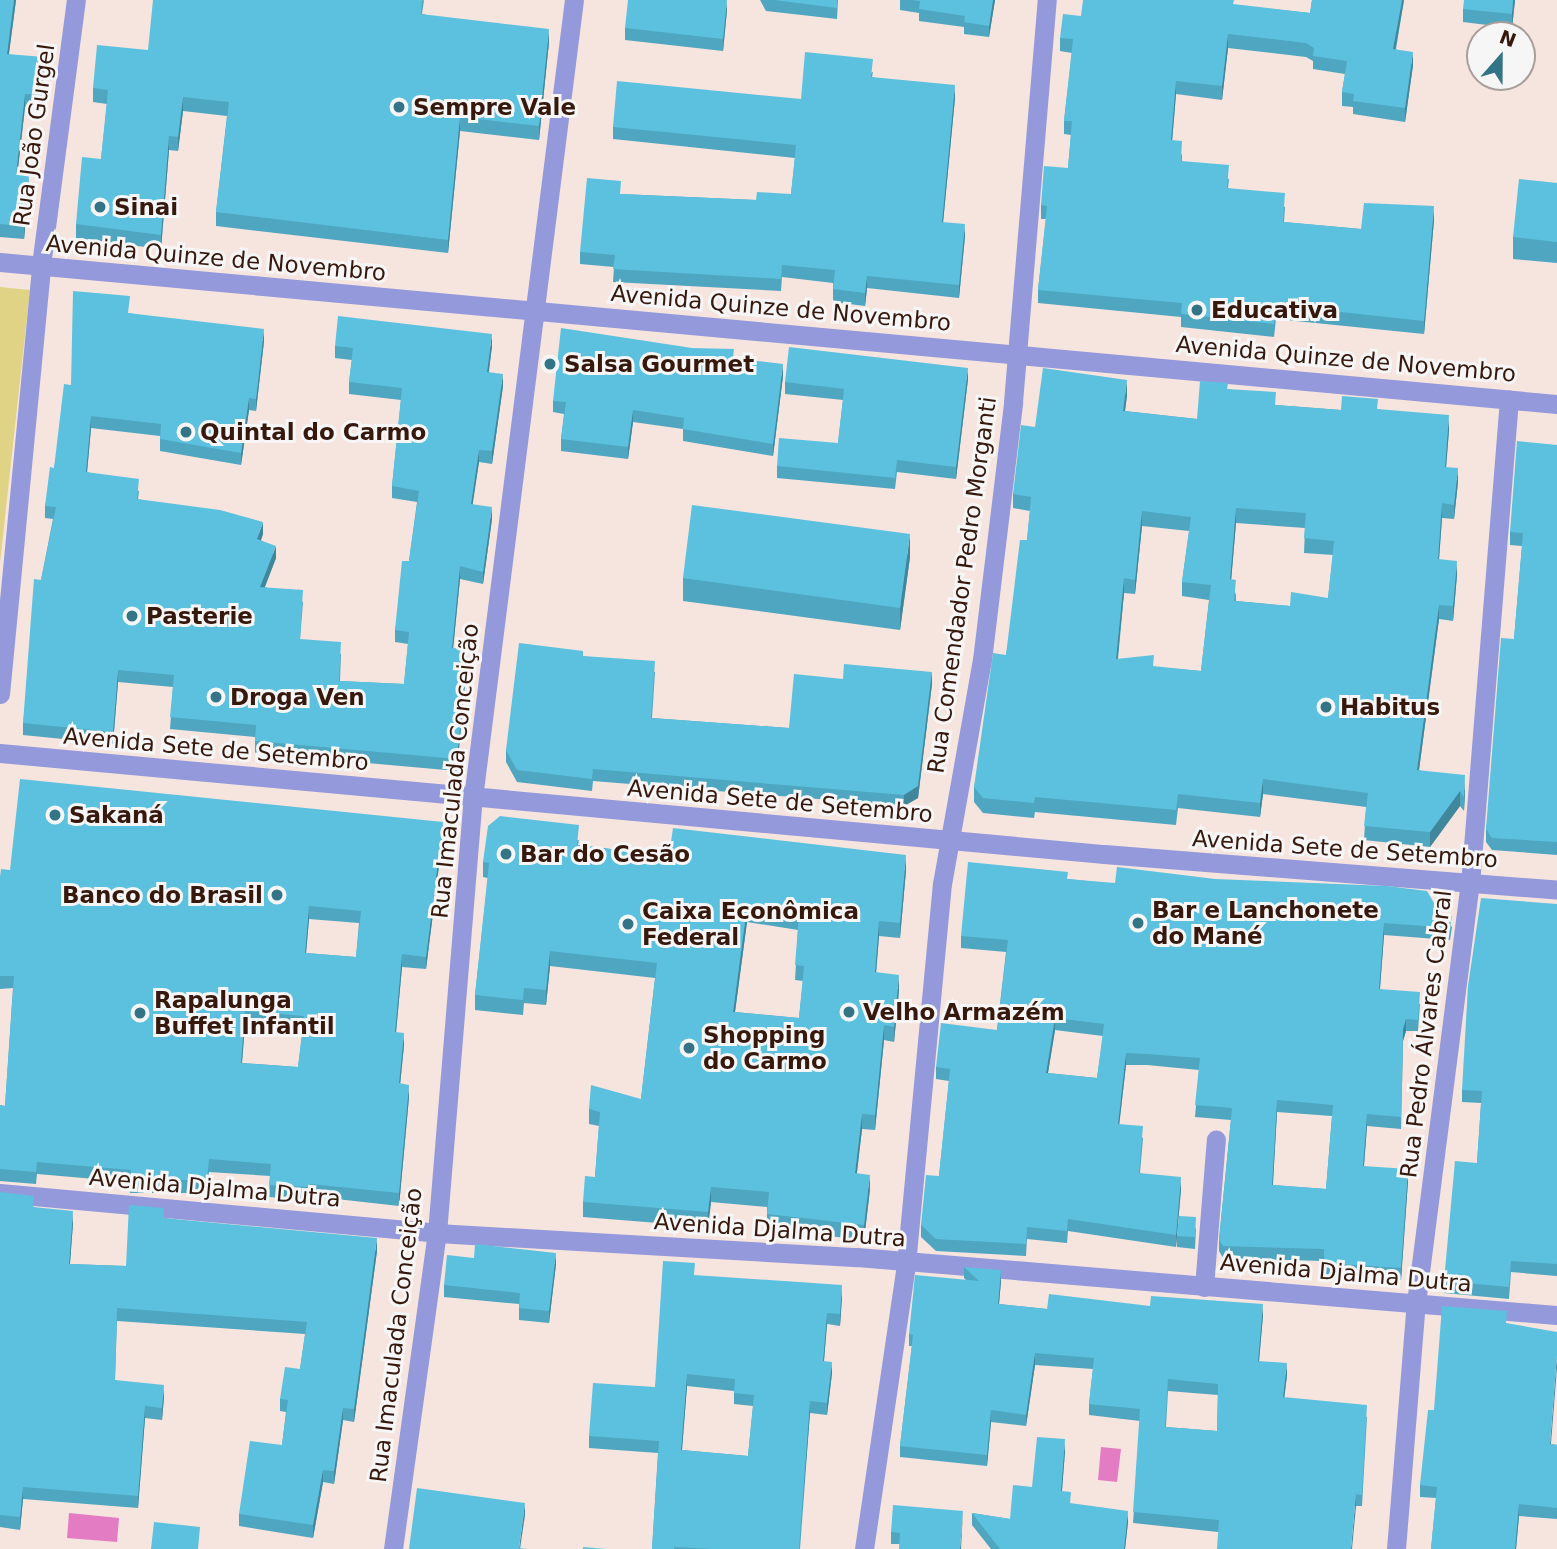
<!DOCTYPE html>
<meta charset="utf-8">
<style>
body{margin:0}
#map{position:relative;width:1557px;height:1549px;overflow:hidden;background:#f6e4de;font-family:"DejaVu Sans",sans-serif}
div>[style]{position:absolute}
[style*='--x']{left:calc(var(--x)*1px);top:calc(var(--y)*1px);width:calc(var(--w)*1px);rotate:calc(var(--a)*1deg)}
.green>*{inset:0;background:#e0d386}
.water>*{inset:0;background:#e37cc3}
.minor>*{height:19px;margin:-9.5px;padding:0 9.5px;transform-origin:9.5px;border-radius:9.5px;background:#9399da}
.tertiary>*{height:19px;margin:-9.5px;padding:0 9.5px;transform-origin:9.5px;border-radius:9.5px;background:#9399da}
.wall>*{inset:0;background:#4fa6c0}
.shaded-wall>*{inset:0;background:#40879c}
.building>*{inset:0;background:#5cc1df}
.dots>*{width:19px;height:19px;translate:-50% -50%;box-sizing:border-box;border:4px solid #f6f6f6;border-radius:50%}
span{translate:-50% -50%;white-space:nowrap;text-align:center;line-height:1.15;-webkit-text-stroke:6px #f6f6f6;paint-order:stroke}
.poi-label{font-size:23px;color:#36180d;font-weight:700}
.left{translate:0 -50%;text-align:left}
.right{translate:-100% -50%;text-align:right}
.street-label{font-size:23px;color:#36180d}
.north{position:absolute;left:1466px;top:21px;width:70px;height:70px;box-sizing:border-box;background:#f6f6f6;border:2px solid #a99d99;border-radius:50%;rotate:21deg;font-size:19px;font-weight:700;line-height:28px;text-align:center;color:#36180d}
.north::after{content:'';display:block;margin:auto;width:24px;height:32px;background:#337487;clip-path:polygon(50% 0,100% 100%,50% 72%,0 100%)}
</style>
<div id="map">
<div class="green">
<div style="clip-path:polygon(0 287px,30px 290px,0 563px)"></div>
</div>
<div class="water">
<div style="clip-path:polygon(1101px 1447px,1121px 1449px,1117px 1482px,1098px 1480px)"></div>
<div style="clip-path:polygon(69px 1513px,119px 1518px,117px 1542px,67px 1538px)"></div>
</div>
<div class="minor">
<div style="--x:0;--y:694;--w:431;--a:-84.5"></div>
<div style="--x:41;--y:265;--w:267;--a:-82.5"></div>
<div style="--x:0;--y:1193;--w:439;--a:5.2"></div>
<div style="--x:437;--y:1233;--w:421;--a:3.3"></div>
<div style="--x:857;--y:1257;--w:702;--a:4.74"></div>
<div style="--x:1204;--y:1287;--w:148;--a:-85.4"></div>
<div style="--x:393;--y:1549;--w:319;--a:-82.1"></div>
<div style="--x:437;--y:1233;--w:436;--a:-85.3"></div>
<div style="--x:473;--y:798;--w:804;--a:-82.79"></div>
<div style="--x:864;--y:1549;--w:288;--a:-81.6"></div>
<div style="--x:906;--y:1264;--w:382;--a:-84.6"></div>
<div style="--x:942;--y:884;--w:228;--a:-79.9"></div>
<div style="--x:982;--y:660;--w:260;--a:-83.1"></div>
<div style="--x:1013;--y:402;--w:403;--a:-85.2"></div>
<div style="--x:1396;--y:1549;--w:247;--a:-85.4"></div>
<div style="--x:1416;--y:1303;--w:422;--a:-82.7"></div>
<div style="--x:1470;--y:884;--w:486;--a:-85.4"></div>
</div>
<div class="tertiary">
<div style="--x:0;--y:262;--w:1563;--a:5.21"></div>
<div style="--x:0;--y:753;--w:1109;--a:5.23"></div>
<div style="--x:1104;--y:854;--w:454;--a:4.5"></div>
</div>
<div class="wall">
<div style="clip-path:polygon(0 0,16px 0,9px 54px,44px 70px,41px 108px,25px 107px,17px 174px,29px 188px,24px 239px,0 237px)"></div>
<div style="clip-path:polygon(424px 0,422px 14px,549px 42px,539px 140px,460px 131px,448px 253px,216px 226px,216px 212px,227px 116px,183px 111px,178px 151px,169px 150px,161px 249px,76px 238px,76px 224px,101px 159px,107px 104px,93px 102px,93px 88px,148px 50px)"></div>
<div style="clip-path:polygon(760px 0,838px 0,837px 19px,766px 11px)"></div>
<div style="clip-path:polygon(900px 0,995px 0,989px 37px,964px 34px,964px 27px,919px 21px,919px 13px,900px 10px)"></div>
<div style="clip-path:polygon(1312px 0,1404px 0,1396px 49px,1413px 65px,1405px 122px,1353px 114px,1353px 107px,1342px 106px,1342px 92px,1345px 74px,1313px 69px,1313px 61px,1306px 57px,1228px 48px,1222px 100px,1176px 94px,1172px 141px,1182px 155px,1182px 161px,1229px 179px,1228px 188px,1285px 207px,1284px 222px,1361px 229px,1434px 220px,1424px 334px,1276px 319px,1274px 337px,1181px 327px,1181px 317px,1038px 303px,1038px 290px,1046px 219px,1041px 219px,1041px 205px,1068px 168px,1071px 135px,1064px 134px,1064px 121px,1072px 53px,1060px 51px,1060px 38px,1081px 16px,1235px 5px,1310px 13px)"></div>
<div style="clip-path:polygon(1515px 0,1512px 28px,1463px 22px,1463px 9px)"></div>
<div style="clip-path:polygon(727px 10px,723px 51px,625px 40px,625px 28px)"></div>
<div style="clip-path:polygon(873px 72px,872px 77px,955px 98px,943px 222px,965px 236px,959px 298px,867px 288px,865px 306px,833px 302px,833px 283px,782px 277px,781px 291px,613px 282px,614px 267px,580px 264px,580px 252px,621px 194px,756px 200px,791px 194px,795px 158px,613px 139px,613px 127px,801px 99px)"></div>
<div style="clip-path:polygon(1557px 183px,1557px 263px,1513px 259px,1513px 237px)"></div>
<div style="clip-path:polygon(129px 313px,264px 341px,256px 411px,249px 410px,241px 465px,160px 451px,160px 436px,91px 428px,87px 472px,139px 491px,138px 499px,263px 534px,261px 540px,276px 558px,265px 587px,303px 602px,300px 640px,341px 654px,340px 681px,404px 684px,408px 644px,395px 642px,395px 630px,409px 561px,417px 502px,392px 498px,392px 486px,401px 400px,349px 394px,349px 382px,352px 360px,335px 358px,335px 346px,492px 346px,489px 372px,503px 386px,492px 464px,479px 462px,472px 504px,492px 519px,483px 584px,460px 579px,453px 648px,467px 661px,457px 771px,255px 753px,255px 737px,170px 729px,173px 687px,118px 682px,113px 744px,23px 735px,23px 723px,41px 580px,53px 519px,45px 518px,45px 506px,54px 468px,71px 385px)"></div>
<div style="clip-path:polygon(734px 358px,783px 376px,773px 456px,683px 441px,683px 429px,633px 422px,628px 459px,561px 451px,561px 439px,564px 414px,553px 412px,553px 401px)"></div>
<div style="clip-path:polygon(968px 379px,956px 479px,897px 472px,895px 489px,777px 478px,777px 466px,838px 443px,843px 400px,785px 394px,785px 382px)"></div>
<div style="clip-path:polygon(evenodd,1228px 389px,1276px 405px,1341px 410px,1378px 409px,1449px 430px,1446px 467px,1458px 482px,1454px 519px,1442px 518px,1439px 559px,1457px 575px,1453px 621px,1439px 619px,1419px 770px,1465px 790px,1464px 811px,1460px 806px,1430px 847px,1364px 840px,1366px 807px,1263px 794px,1260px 817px,1178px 808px,1176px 825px,1035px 812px,1034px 818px,983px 813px,974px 802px,974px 787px,1006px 655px,1027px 540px,1030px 511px,1013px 508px,1013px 494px,1035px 427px,1127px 395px,1125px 411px,1197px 419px,1228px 389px,1236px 523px,1305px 528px,1304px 553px,1333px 555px,1328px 598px,1290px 606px,1236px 601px,1236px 595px,1231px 580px,1236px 523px,1228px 389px,1142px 526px,1189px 531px,1182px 582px,1182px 596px,1209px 600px,1201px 671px,1154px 667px,1118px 659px,1124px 593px,1135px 594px,1142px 526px)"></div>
<div style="clip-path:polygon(1557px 445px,1557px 855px,1492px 850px,1486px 842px,1486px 829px,1514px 639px,1522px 546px,1510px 545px,1510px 532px)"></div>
<div style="clip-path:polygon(910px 557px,900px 630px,683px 601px,683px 578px)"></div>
<div style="clip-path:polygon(583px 656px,655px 672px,652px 718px,789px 728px,843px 679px,932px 684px,918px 798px,904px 806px,593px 781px,592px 791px,517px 782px,506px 762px,506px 750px)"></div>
<div style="clip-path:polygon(evenodd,443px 834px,426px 969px,402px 967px,396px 1032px,404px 1045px,400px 1084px,409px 1097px,399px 1206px,310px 1196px,309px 1200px,269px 1197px,270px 1176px,209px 1172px,207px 1193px,130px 1193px,130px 1182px,37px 1174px,36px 1184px,0 1181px,0 1105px,5px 1106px,13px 988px,0 989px,0 877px,10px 870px,443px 834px,309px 919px,359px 923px,356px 957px,306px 953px,309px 919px,443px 834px,245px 1024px,303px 1028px,298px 1067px,242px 1063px,245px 1024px)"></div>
<div style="clip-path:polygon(evenodd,579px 840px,578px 845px,669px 856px,906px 870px,900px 938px,879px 936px,876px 972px,899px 990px,894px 1042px,884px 1040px,875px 1130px,862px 1129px,857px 1173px,870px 1189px,864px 1240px,767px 1229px,767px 1207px,711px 1202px,708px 1227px,583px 1217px,583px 1202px,595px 1177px,599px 1126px,589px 1124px,589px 1109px,641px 1099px,655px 978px,550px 966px,546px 1005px,524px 1003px,523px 1015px,475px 1010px,475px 995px,488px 878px,483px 877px,483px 862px,579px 840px,747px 922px,798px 930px,795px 980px,803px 981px,799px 1018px,735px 1012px,747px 922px)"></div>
<div style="clip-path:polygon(evenodd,1068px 879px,1444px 920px,1452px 927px,1450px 940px,1384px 935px,1380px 989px,1420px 1004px,1418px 1031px,1406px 1031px,1403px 1041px,1401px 1129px,1367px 1126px,1364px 1166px,1408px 1181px,1401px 1280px,1324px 1275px,1324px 1261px,1223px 1258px,1219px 1251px,1219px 1240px,1231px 1120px,1195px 1117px,1199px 1070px,1147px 1065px,1126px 1065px,1119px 1124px,1143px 1138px,1140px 1173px,1181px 1189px,1176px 1247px,1068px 1231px,1067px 1243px,1027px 1239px,1026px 1256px,936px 1251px,921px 1237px,921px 1225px,939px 1176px,949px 1081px,936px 1079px,936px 1067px,997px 1030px,1006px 952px,961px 948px,961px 936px,1068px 879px,1055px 1030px,1103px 1036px,1097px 1078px,1048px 1073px,1055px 1030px,1068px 879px,1277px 1112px,1332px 1116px,1326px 1189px,1273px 1185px,1277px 1112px)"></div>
<div style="clip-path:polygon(1557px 904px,1557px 1276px,1511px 1272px,1509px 1299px,1444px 1293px,1444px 1281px,1477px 1163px,1481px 1103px,1462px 1102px,1462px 1090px)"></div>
<div style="clip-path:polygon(0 1192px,34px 1207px,73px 1223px,70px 1264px,126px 1266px,164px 1218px,377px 1251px,354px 1422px,343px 1420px,334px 1484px,323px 1482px,313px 1538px,239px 1526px,239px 1514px,282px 1445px,286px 1412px,280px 1411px,280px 1399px,300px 1369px,305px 1334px,117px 1321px,115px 1380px,164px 1397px,162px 1420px,145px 1418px,138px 1508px,23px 1499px,20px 1530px,0 1527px)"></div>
<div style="clip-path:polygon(1196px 1228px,1195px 1249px,1177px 1247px,1177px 1236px)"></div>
<div style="clip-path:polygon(474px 1258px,556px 1264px,549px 1323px,519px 1320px,519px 1304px,444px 1297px,444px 1285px)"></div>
<div style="clip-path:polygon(evenodd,964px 1267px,1001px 1281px,999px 1304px,1047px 1309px,1150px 1306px,1263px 1315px,1259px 1361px,1287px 1375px,1284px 1398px,1367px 1417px,1362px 1506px,1356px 1506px,1218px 1532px,1133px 1523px,1140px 1421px,1089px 1415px,1089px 1404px,1093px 1369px,1035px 1365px,1026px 1426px,991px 1422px,987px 1466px,900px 1457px,900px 1446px,912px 1346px,909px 1346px,909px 1334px,966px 1280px,964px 1278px,964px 1267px,1168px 1391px,1218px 1395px,1217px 1431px,1166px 1427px,1168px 1391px)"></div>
<div style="clip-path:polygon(evenodd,695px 1276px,842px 1297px,840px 1326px,827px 1324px,824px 1361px,832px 1373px,827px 1415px,810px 1413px,800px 1549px,652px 1549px,658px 1453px,589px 1448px,589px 1436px,655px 1387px,695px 1276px,687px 1386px,734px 1391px,734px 1404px,753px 1406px,748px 1456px,682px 1450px,687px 1386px)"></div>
<div style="clip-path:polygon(1507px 1323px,1551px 1444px,1557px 1445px,1557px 1519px,1519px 1516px,1516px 1549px,1431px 1549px,1436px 1498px,1420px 1497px,1420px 1485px,1434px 1410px)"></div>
<div style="clip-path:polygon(1065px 1451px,1062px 1491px,1071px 1504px,1128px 1522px,1125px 1549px,991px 1549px,972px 1525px,972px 1513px,1010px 1519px,1032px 1487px)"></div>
<div style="clip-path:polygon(963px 1523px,899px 1544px,891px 1544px,891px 1532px)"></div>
</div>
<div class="shaded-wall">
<div style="clip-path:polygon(14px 0,16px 0,7px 67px,7px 54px)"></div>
<div style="clip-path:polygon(727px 0,727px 10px,723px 51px,723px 39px)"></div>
<div style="clip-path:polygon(993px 0,995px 0,989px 37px,989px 26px)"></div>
<div style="clip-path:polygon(1402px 0,1404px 0,1393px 62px,1393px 49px)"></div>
<div style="clip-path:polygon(1513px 0,1515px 0,1512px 28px,1512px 14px)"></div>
<div style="clip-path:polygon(549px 29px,549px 42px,539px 140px,539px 126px)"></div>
<div style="clip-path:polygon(1228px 34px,1228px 48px,1222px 100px,1222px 86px)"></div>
<div style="clip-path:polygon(1413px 52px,1413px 65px,1405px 122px,1405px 108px)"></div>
<div style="clip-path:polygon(44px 57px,44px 70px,41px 108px,41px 95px)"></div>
<div style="clip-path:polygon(1176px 81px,1176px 94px,1171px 154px,1171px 140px)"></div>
<div style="clip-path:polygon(955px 85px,955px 98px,942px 234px,942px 222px)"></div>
<div style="clip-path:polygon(25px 94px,25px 107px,16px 187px,16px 174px)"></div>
<div style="clip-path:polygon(183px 97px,183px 111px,178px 151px,178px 137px)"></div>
<div style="clip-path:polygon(460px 117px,460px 131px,448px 253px,448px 240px)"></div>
<div style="clip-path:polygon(169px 136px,169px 150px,161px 249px,161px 235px)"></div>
<div style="clip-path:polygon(29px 175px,29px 188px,24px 239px,24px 226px)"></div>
<div style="clip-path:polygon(1434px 206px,1434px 220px,1424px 334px,1424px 321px)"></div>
<div style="clip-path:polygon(965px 224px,965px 236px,959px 298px,959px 285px)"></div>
<div style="clip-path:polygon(867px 276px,867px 288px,865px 306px,865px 293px)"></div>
<div style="clip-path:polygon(264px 329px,264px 341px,256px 411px,256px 399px)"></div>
<div style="clip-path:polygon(492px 334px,492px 346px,487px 384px,487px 372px)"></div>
<div style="clip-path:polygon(783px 364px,783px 376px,773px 456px,773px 444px)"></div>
<div style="clip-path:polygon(968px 368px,968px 379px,956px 479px,956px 467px)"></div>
<div style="clip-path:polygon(503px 374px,503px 386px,492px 464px,492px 451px)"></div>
<div style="clip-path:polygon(1127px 380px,1127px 395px,1123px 426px,1123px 411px)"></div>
<div style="clip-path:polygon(249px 398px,249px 410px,241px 465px,241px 453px)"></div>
<div style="clip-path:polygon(633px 410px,633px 422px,628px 459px,628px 447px)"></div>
<div style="clip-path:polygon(1449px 415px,1449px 430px,1445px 481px,1445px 467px)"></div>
<div style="clip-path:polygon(91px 416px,91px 428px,86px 484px,86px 472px)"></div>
<div style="clip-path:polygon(479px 450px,479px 462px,471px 516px,471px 504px)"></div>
<div style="clip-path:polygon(1458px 468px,1458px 482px,1454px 519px,1454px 505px)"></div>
<div style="clip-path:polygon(1442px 503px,1442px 518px,1438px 573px,1438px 559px)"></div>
<div style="clip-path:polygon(492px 507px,492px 519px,483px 584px,483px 572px)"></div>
<div style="clip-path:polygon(1236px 508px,1236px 523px,1230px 594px,1230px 579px)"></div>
<div style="clip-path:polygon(1142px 511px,1142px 526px,1135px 594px,1135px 580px)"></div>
<div style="clip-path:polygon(263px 522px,263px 534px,257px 551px,257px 539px)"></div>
<div style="clip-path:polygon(910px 534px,910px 557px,900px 630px,900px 608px)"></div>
<div style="clip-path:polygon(276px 546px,276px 558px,260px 599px,260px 587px)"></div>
<div style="clip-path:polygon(1457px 561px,1457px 575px,1453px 621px,1453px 606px)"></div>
<div style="clip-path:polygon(460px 566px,460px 579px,452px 660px,452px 648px)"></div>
<div style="clip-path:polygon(1124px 578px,1124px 593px,1116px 674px,1116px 659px)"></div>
<div style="clip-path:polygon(1439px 605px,1439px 619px,1417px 785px,1417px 770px)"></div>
<div style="clip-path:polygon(467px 649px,467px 661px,457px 771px,457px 759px)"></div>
<div style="clip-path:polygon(118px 670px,118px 682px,113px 744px,113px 732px)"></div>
<div style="clip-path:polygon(932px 672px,932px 684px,918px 798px,904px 806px,904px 795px)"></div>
<div style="clip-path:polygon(1465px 775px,1465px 790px,1464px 811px,1464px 797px)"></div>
<div style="clip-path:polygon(1263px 779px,1263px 794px,1260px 817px,1260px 803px)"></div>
<div style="clip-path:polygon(1460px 791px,1460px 806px,1430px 847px,1430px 832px)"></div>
<div style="clip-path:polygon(443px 822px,443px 834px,426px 969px,426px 957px)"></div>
<div style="clip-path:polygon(906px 855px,906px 870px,900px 938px,900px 923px)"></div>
<div style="clip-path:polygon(309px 906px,309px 919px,305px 965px,305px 953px)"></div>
<div style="clip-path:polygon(747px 907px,747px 922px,733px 1027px,733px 1012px)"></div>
<div style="clip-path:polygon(879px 921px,879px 936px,875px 987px,875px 972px)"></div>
<div style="clip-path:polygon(1384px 923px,1384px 935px,1379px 1001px,1379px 989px)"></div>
<div style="clip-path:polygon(550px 951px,550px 966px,546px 1005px,546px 990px)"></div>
<div style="clip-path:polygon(402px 954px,402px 967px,395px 1044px,395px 1032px)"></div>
<div style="clip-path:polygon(899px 975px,899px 990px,894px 1042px,894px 1027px)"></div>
<div style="clip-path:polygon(245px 1011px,245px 1024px,241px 1075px,241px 1063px)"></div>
<div style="clip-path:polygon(1055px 1018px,1055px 1030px,1046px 1085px,1046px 1073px)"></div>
<div style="clip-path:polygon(1406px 1019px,1406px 1031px,1403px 1041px,1401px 1129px,1403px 1029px)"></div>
<div style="clip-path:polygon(884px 1025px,884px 1040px,875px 1130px,875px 1115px)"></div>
<div style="clip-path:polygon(404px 1033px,404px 1045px,399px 1096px,399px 1083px)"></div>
<div style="clip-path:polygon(1126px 1053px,1126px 1065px,1118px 1136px,1118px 1124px)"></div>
<div style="clip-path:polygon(409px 1085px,409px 1097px,399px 1206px,399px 1193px)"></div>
<div style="clip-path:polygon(1277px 1100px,1277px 1112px,1272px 1197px,1272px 1185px)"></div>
<div style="clip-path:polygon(862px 1114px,862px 1129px,855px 1188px,855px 1173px)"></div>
<div style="clip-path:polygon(1367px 1114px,1367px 1126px,1363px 1178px,1363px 1166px)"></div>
<div style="clip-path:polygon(1408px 1169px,1408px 1181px,1401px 1280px,1401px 1268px)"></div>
<div style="clip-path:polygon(870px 1175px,870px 1189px,864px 1240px,864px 1225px)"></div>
<div style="clip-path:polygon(1181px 1177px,1181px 1189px,1176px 1247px,1176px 1235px)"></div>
<div style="clip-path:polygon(711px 1187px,711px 1202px,708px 1227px,708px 1212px)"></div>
<div style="clip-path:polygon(73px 1211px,73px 1223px,69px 1276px,69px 1264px)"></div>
<div style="clip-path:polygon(377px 1238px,377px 1251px,354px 1422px,354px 1409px)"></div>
<div style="clip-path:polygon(556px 1253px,556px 1264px,549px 1323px,549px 1311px)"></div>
<div style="clip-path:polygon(1001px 1270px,1001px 1281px,998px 1315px,998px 1304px)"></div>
<div style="clip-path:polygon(842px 1285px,842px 1297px,840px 1326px,840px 1314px)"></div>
<div style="clip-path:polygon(1263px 1304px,1263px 1315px,1258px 1373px,1258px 1361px)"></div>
<div style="clip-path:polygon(827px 1313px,827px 1324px,823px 1372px,823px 1361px)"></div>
<div style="clip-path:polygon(1035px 1353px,1035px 1365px,1026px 1426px,1026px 1415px)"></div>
<div style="clip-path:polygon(1557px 1355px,1557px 1367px,1550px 1456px,1550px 1444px)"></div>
<div style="clip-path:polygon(832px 1362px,832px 1373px,827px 1415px,827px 1403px)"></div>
<div style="clip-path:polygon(1287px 1363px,1287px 1375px,1283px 1409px,1283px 1397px)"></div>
<div style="clip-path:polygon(687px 1374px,687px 1386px,681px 1462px,681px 1450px)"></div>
<div style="clip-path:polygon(164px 1385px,164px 1397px,162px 1420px,162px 1408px)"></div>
<div style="clip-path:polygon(810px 1401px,810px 1413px,799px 1549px)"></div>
<div style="clip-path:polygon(145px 1406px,145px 1418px,138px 1508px,138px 1496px)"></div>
<div style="clip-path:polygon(343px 1408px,343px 1420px,334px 1484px,334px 1471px)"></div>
<div style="clip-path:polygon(991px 1410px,991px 1422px,987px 1466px,987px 1455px)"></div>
<div style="clip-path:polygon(1065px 1439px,1065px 1451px,1061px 1503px,1061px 1491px)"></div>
<div style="clip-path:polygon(323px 1470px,323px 1482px,313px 1538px,313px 1525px)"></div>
<div style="clip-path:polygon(23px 1487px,23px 1499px,20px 1530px,20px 1517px)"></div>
<div style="clip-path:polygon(1356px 1494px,1356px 1506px,1352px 1549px,1351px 1549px)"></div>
<div style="clip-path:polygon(525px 1503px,525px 1515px,520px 1549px,519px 1549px)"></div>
<div style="clip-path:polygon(1519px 1504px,1519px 1516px,1516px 1549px,1515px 1549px)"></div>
<div style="clip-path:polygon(963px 1511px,961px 1549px,960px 1549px)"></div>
<div style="clip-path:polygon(1128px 1511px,1128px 1522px,1125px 1549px,1124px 1549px)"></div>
</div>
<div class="building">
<div style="clip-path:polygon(0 0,14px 0,7px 54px,44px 57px,41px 95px,25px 94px,16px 174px,29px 175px,24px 226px,0 224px)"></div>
<div style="clip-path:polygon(153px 0,422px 0,421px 14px,549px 29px,539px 126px,460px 117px,448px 240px,216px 212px,229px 102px,183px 97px,178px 137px,169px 136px,161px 235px,76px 224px,82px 157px,101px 159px,108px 90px,93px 88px,97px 45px,148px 50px)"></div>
<div style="clip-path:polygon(628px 0,727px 0,723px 39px,625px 28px)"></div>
<div style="clip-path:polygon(774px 0,837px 0,837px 8px)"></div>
<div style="clip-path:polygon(912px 0,993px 0,989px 26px,964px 22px,965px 16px,919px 9px,920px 1px)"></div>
<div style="clip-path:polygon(1083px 0,1234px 0,1233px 4px,1310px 13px,1312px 0,1402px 0,1393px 49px,1413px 52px,1405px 108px,1353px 101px,1354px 94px,1342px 92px,1347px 61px,1313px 56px,1314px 48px,1306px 43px,1228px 34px,1222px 86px,1176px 81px,1171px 140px,1182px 141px,1181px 161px,1229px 165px,1227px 188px,1285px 193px,1283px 222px,1361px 229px,1364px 203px,1434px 206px,1424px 321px,1276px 305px,1274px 324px,1181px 314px,1182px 303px,1038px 290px,1047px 206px,1041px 205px,1044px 166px,1068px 168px,1072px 121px,1064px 121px,1073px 39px,1060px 38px,1063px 14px,1081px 16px)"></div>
<div style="clip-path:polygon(1464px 0,1513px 0,1512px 14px,1463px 9px)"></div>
<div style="clip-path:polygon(805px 52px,873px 59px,871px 77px,955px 85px,942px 222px,965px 224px,959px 285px,867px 276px,865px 293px,833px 289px,835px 270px,782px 265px,781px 279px,613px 269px,615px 255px,580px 252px,587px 178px,621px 181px,620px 194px,756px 200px,757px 192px,791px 194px,796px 145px,613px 127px,617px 81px,801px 99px)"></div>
<div style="clip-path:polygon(1519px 179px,1557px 183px,1557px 242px,1513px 237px)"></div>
<div style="clip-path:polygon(73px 291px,130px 296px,128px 313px,264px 329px,256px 399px,249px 398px,241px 453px,160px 439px,161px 424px,91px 416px,86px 472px,139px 479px,137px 499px,220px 510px,263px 522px,257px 539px,276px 546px,260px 587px,303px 590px,300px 639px,341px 642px,339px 681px,404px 684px,409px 632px,395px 630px,402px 561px,409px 561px,419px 491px,392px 486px,402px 388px,349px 382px,353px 348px,335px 346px,338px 316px,492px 334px,487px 372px,503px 374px,492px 451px,479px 450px,471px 504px,492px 507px,483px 572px,460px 566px,452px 648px,467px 649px,457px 759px,255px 741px,256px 725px,170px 717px,174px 675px,118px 670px,113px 732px,23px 723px,34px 579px,41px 580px,56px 507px,45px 506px,50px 467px,54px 468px,64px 384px,71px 385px)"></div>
<div style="clip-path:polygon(561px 328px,692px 348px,734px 349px,733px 358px,783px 364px,773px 444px,683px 429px,684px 418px,633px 410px,628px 447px,561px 439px,566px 402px,553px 401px)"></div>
<div style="clip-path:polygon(789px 347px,968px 368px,956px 467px,897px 460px,895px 478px,777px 466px,779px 438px,838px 443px,844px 389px,785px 382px)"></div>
<div style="clip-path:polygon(evenodd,1043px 368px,1127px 380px,1123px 411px,1197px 419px,1200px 381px,1228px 383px,1227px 389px,1276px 392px,1275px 405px,1341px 410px,1342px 396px,1378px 399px,1377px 409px,1449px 415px,1445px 467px,1458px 468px,1454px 505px,1442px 503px,1438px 559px,1457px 561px,1453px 606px,1439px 605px,1417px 770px,1465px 775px,1464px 797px,1460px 791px,1430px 832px,1364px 826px,1368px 793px,1263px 779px,1260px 803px,1178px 794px,1176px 810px,1035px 797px,1034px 803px,983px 798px,974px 787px,993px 653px,1006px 655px,1020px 540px,1027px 540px,1031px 497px,1013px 494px,1021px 425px,1035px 427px,1043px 368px,1236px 508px,1306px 513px,1304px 538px,1334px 541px,1328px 598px,1291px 592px,1290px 606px,1234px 601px,1236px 580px,1230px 579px,1236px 508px,1043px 368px,1142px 511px,1191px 517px,1182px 582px,1211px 585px,1201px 671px,1153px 666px,1154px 655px,1116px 659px,1124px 578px,1135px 580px,1142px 511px)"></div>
<div style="clip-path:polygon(1517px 441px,1557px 445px,1557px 842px,1492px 838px,1486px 829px,1501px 638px,1514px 639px,1523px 533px,1510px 532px)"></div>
<div style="clip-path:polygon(692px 505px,910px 534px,900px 608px,683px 578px)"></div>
<div style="clip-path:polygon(519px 643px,583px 651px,583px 656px,655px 661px,651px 718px,789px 728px,794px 674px,843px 679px,844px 664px,932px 672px,918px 786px,904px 795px,593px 769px,592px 779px,517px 770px,506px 750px)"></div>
<div style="clip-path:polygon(evenodd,20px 779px,443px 822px,426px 957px,402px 954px,395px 1032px,404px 1033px,399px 1083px,409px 1085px,399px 1193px,310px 1184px,309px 1187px,269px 1185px,271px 1164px,209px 1159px,207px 1180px,130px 1180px,131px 1170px,37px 1162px,36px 1172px,0 1169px,0 1105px,5px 1106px,14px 976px,0 976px,0 877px,1px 869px,10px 870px,20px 779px,309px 906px,361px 911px,356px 957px,305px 953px,309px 906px,20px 779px,245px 1011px,304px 1016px,298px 1067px,241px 1063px,245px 1011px)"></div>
<div style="clip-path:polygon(evenodd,500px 816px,579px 825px,577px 845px,669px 856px,673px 828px,906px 855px,900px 923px,879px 921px,875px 972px,899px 975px,894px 1027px,884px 1025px,875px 1115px,862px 1114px,855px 1173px,870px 1175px,864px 1225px,767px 1214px,769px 1192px,711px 1187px,708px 1212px,583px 1202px,585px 1176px,595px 1177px,600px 1112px,589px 1109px,591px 1085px,641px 1099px,657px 963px,550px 951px,546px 990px,524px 988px,523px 1000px,475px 995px,489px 863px,483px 862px,488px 826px,500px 816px,747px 907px,799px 915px,795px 965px,804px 966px,799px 1018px,733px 1012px,747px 907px)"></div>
<div style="clip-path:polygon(evenodd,968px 862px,1068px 872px,1067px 879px,1115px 883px,1117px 867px,1215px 879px,1387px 886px,1427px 891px,1444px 920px,1452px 915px,1450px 928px,1384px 923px,1379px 989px,1420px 992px,1418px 1020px,1406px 1019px,1403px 1029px,1401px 1117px,1367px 1114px,1363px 1166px,1408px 1169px,1401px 1268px,1324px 1263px,1324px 1249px,1223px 1246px,1219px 1240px,1232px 1108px,1195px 1105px,1200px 1058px,1147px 1054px,1126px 1053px,1118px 1124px,1143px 1126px,1139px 1173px,1181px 1177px,1176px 1235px,1068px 1219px,1067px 1231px,1027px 1227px,1026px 1244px,936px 1239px,921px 1225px,926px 1175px,939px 1176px,950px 1069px,936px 1067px,941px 1023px,997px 1030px,1008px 940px,961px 936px,968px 862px,1055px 1018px,1104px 1024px,1097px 1078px,1046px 1073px,1055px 1018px,968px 862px,1277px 1100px,1333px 1105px,1326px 1189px,1272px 1185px,1277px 1100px)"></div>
<div style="clip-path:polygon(1481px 898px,1557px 904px,1557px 1264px,1511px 1261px,1509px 1287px,1444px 1281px,1455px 1161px,1477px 1163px,1482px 1091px,1462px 1090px,1468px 986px)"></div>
<div style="clip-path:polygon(0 1192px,34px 1196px,33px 1207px,73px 1211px,69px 1264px,126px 1266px,129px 1205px,164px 1208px,163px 1218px,377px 1238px,354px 1409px,343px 1408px,334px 1471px,323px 1470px,313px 1525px,239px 1514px,250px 1441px,282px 1445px,288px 1400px,280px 1399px,285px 1367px,300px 1369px,307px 1322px,117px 1308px,115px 1380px,164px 1385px,162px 1408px,145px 1406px,138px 1496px,23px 1487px,20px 1517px,0 1515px)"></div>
<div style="clip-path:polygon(1179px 1216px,1196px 1217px,1195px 1237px,1177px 1236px)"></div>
<div style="clip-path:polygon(475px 1244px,556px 1253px,549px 1311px,519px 1308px,520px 1293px,444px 1285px,447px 1255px,474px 1258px)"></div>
<div style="clip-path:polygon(evenodd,663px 1261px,695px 1263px,694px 1275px,842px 1285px,840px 1314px,827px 1313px,823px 1361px,832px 1362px,827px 1403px,810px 1401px,799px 1549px,714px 1549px,674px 1547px,674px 1549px,652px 1549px,659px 1441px,589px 1436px,593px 1383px,655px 1387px,663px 1261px,687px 1374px,735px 1379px,734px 1393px,754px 1395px,748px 1456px,681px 1450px,687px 1374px)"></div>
<div style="clip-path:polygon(evenodd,964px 1267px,1001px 1270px,998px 1304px,1047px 1309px,1049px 1294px,1150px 1306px,1151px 1296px,1263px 1304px,1258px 1361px,1287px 1363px,1283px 1397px,1367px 1405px,1362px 1495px,1356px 1494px,1351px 1549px,1217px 1549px,1219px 1520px,1133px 1512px,1140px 1409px,1089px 1404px,1094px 1358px,1035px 1353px,1026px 1415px,991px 1410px,987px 1455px,900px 1446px,913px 1335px,909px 1334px,915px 1275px,979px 1281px,964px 1267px,1168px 1379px,1218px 1384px,1217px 1431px,1165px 1427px,1168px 1379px)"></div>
<div style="clip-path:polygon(1442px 1306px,1507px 1311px,1506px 1323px,1557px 1332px,1557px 1355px,1550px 1444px,1557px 1445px,1557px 1508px,1519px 1504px,1515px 1549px,1431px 1549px,1437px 1487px,1420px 1485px,1428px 1410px,1434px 1410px)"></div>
<div style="clip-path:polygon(1037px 1437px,1065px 1439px,1061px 1491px,1071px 1492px,1070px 1503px,1128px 1511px,1124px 1549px,1000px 1549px,972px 1513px,1010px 1519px,1013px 1485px,1032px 1487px)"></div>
<div style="clip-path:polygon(417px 1488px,525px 1503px,519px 1548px,527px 1549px,409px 1549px)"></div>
<div style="clip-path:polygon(893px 1505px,963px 1511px,960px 1549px,899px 1549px,900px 1533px,891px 1532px)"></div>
<div style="clip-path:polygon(154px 1522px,200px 1527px,198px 1549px,151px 1549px)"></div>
<div style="clip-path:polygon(583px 1547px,606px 1549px,583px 1549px)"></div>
</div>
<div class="dots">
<div style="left:399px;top:107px;background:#337487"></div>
<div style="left:100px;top:207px;background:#337487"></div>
<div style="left:1197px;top:310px;background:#337487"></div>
<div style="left:550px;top:364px;background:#337487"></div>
<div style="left:186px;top:432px;background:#337487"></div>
<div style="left:132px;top:616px;background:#337487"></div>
<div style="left:216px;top:697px;background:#337487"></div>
<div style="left:1326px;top:707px;background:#337487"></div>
<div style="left:55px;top:815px;background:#337487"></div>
<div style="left:506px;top:854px;background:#337487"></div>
<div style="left:277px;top:895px;background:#337487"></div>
<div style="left:1138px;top:923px;background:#337487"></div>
<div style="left:628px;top:924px;background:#337487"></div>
<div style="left:849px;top:1012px;background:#337487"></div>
<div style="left:140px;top:1013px;background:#337487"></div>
<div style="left:689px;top:1048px;background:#337487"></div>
</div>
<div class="poi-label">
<span class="left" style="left:413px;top:107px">Sempre Vale</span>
<span class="left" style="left:114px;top:207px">Sinai</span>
<span class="left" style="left:1211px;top:310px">Educativa</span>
<span class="left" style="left:564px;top:364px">Salsa Gourmet</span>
<span class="left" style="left:200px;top:432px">Quintal do Carmo</span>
<span class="left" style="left:146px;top:616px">Pasterie</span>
<span class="left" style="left:230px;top:697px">Droga Ven</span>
<span class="left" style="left:1340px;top:707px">Habitus</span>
<span class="left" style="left:69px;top:815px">Sakaná</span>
<span class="left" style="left:520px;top:854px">Bar do Cesão</span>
<span class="right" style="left:263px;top:895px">Banco do Brasil</span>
<span class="left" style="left:1152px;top:923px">Bar e Lanchonete<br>do Mané</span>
<span class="left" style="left:642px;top:924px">Caixa Econômica<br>Federal</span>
<span class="left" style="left:154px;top:1013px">Rapalunga<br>Buffet Infantil</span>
<span class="left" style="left:863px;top:1012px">Velho Armazém</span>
<span class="left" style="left:703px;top:1048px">Shopping<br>do Carmo</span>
</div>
<div class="street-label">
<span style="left:34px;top:135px;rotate:-82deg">Rua João Gurgel</span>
<span style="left:216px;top:258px;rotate:5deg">Avenida Quinze de Novembro</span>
<span style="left:781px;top:308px;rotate:5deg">Avenida Quinze de Novembro</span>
<span style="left:1346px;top:359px;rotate:5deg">Avenida Quinze de Novembro</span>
<span style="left:962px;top:585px;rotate:-82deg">Rua Comendador Pedro Morganti</span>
<span style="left:216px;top:749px;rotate:5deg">Avenida Sete de Setembro</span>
<span style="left:455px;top:771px;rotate:-84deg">Rua Imaculada Conceição</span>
<span style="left:780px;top:801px;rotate:5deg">Avenida Sete de Setembro</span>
<span style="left:1345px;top:849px;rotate:4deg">Avenida Sete de Setembro</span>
<span style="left:1426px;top:1034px;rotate:-83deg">Rua Pedro Álvares Cabral</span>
<span style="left:215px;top:1188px;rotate:5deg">Avenida Djalma Dutra</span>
<span style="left:780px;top:1230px;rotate:4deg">Avenida Djalma Dutra</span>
<span style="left:1346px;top:1273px;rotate:5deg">Avenida Djalma Dutra</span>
<span style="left:396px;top:1335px;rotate:-83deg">Rua Imaculada Conceição</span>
</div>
<div class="north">N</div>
</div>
